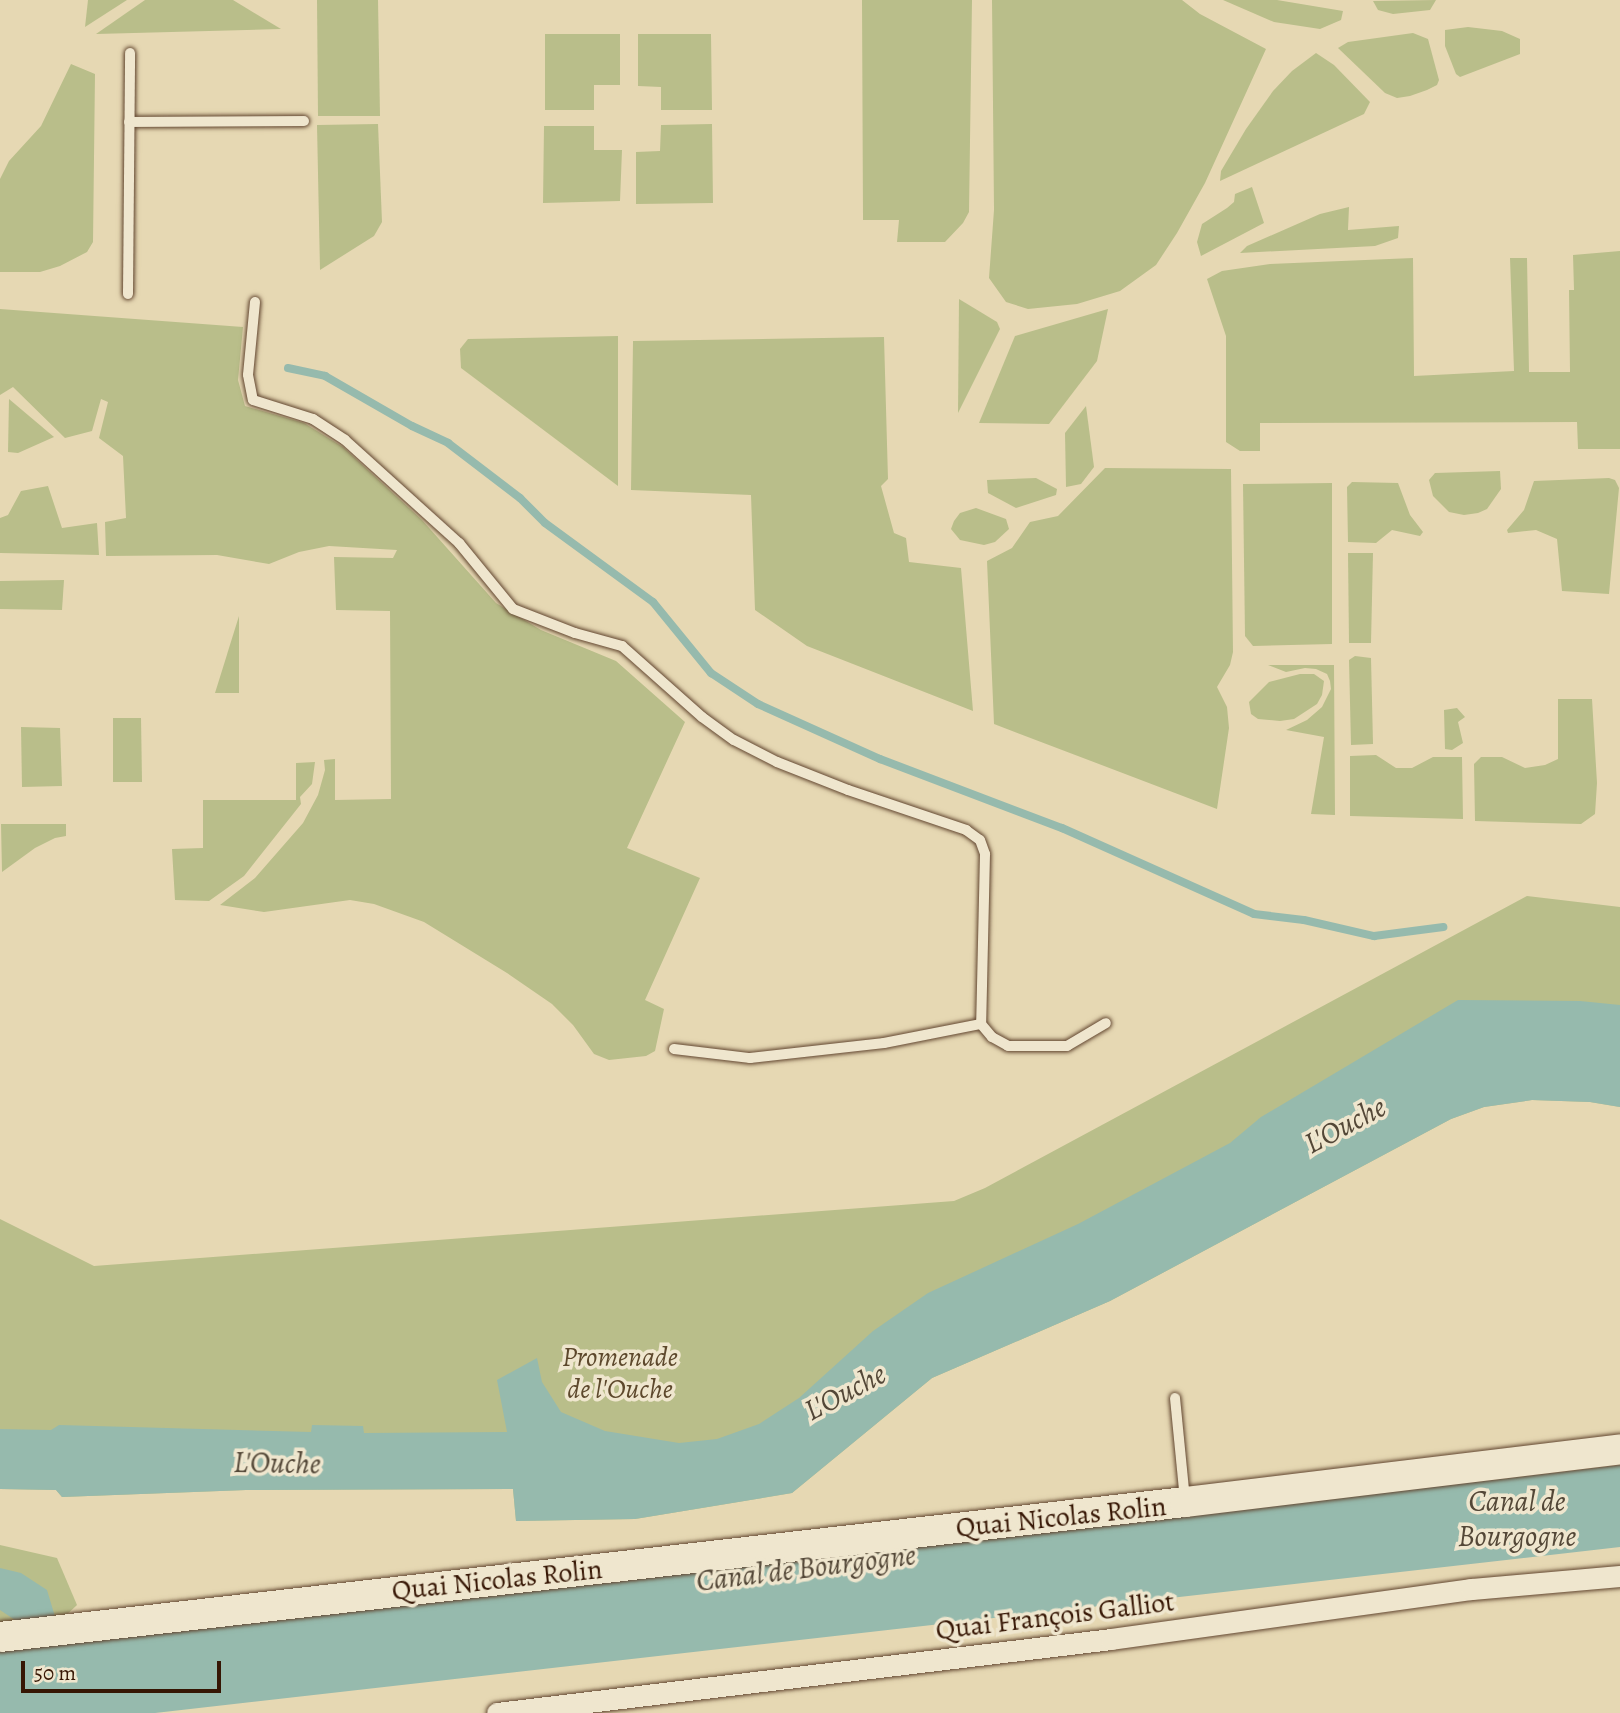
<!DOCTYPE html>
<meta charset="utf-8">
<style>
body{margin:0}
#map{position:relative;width:1620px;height:1713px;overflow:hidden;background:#e6d8b3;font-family:Alegreya,serif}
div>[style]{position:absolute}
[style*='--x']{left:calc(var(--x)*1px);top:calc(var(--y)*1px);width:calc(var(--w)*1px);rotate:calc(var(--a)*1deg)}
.green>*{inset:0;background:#b9be8a}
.water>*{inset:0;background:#96baad}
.stream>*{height:8px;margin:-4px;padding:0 4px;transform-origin:4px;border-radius:4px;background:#96baad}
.roads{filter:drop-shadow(0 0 2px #624630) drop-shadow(0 0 2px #624630)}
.lane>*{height:10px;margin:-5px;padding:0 5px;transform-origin:5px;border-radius:5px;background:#efe6ce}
.street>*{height:21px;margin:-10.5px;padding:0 10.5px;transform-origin:10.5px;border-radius:10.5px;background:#efe6ce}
.secondary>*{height:30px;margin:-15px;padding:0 15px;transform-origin:15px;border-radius:15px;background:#efe6ce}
span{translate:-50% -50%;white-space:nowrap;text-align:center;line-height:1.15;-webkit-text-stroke:7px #efe6ce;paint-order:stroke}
.park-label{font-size:28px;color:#5d482c;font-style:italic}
.street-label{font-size:28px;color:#361604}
.water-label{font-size:30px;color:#534737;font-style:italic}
.scale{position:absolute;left:21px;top:1661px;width:200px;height:32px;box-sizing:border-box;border:4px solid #361604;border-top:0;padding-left:9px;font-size:21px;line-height:24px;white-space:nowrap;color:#361604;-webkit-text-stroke:5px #efe6ce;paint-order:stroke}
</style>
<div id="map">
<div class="green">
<div style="clip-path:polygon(88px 0,127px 0,85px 27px)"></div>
<div style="clip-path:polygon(145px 0,233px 0,281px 29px,96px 34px)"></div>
<div style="clip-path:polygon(317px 0,378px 0,380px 116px,318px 116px)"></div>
<div style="clip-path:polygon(862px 0,972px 0,969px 212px,963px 223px,945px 242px,897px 242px,899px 220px,863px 220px)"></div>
<div style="clip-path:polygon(992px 0,1182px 0,1200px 14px,1266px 49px,1205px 183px,1177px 233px,1156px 265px,1120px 291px,1077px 304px,1028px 309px,1006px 302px,989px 278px,994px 210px)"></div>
<div style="clip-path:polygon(1223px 0,1277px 0,1343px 11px,1341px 20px,1320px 29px,1274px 22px)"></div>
<div style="clip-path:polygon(1436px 0,1430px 10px,1393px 14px,1378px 10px,1373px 1px)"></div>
<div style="clip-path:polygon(1468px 27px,1502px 31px,1520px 39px,1520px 54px,1460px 77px,1456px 74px,1445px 46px,1445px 30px)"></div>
<div style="clip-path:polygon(1413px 33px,1428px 39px,1439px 80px,1437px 85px,1427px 90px,1410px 96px,1397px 98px,1385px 93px,1338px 48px,1348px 42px)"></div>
<div style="clip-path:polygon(545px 34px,620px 34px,620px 85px,594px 85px,594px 110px,545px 110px)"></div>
<div style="clip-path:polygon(638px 34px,711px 34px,712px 110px,661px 110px,661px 87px,638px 86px)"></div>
<div style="clip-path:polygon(1316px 53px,1334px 65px,1370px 102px,1364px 114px,1220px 181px,1221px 171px,1246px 129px,1273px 91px,1292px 71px)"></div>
<div style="clip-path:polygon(71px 64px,95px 74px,93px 242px,87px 252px,60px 266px,40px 272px,0 272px,0 179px,9px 161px,41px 126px)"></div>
<div style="clip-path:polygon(378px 124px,382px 222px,374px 236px,320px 270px,317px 125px)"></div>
<div style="clip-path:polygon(712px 124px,713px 203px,636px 204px,636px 152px,660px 151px,661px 125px)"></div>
<div style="clip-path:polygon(544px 126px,594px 126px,594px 150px,622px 150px,620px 201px,543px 203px)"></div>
<div style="clip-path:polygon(1252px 187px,1264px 223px,1201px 256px,1197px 242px,1202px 224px,1227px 208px,1234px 202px,1235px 194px)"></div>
<div style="clip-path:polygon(1349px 207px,1348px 230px,1399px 226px,1398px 238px,1375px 246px,1240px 253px,1247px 246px,1320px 214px)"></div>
<div style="clip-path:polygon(1620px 251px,1620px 449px,1578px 449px,1577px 422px,1260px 423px,1260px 451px,1240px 451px,1226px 442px,1226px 336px,1207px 279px,1222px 271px,1270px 264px,1413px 258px,1414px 376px,1514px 371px,1510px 258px,1527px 258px,1529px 372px,1570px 372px,1569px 290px,1574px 290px,1573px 255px)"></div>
<div style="clip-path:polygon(959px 299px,997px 322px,1000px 329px,958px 413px)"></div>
<div style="clip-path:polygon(0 309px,243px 327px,238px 380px,245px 406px,304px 423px,343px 447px,422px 520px,496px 603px,541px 630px,616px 661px,685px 722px,627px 848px,700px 878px,645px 1000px,664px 1009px,655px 1051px,646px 1056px,609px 1060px,594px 1054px,573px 1025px,552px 1004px,507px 973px,424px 922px,374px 904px,350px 900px,264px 912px,220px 905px,255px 878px,303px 823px,318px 795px,325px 770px,324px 760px,335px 759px,335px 800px,391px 799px,390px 611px,336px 610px,334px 557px,393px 558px,397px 550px,329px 546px,299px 552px,269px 564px,217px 555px,106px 556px,105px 522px,126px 518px,123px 456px,99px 438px,108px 402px,101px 399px,92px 431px,65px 438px,13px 387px,0 395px)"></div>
<div style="clip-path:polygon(1108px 309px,1097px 361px,1049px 424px,979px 423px,1015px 336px)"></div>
<div style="clip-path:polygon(618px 336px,618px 486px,461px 368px,460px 349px,468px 339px)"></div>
<div style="clip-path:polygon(884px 337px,888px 479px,881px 486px,894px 533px,906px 538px,909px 562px,961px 568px,973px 711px,807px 646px,755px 610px,751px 495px,631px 490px,633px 341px)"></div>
<div style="clip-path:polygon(9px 399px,54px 437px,18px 453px,8px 452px)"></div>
<div style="clip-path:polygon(1086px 406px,1094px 467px,1081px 484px,1066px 487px,1065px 433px)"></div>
<div style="clip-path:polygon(1105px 468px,1231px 469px,1233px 652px,1230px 665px,1217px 687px,1227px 707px,1229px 728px,1217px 809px,994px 724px,987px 561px,1012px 548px,1030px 522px,1058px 516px)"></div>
<div style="clip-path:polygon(1500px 471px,1501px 489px,1487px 509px,1478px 513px,1464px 515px,1449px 512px,1433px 496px,1429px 480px,1435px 473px)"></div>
<div style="clip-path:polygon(1036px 478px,1057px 489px,1056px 495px,1016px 508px,988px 493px,987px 480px)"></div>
<div style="clip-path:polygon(1609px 478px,1615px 480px,1619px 488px,1609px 594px,1562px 591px,1557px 539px,1536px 530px,1508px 533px,1507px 530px,1524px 510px,1534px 481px)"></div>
<div style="clip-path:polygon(1352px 482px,1398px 483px,1410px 515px,1423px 532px,1420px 536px,1392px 530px,1376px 543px,1348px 542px,1347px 487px)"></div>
<div style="clip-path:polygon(1332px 483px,1332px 644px,1253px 646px,1245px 636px,1243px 484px)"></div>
<div style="clip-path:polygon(48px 486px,62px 528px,97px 523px,99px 555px,0 553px,0 518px,8px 515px,21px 491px)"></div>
<div style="clip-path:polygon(976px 508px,1006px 519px,1009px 529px,995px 542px,984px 545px,960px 540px,951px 529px,954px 521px,960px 513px)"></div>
<div style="clip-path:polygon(1348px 553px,1373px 553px,1371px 643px,1349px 643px)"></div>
<div style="clip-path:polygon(64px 580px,62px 610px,0 609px,0 581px)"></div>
<div style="clip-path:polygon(239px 616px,239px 693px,215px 693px)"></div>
<div style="clip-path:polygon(1355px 656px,1371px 658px,1373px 744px,1351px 745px,1349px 660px)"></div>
<div style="clip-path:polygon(1268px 665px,1334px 665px,1335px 815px,1311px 814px,1324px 737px,1286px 730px,1307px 720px,1322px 707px,1331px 689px,1330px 681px,1327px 674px,1316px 669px,1305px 668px,1286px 672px)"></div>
<div style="clip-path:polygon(1300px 674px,1314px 674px,1324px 681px,1322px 695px,1317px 704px,1294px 719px,1280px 721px,1258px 719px,1251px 714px,1249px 702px,1269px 682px)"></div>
<div style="clip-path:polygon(1558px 699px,1592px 699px,1597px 783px,1595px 814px,1581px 824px,1475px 821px,1474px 764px,1481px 757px,1502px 757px,1525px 768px,1545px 765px,1558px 759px)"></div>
<div style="clip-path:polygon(1457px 708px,1465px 717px,1458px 722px,1463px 743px,1452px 750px,1445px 749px,1444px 710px)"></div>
<div style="clip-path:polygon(113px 718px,141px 718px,142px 782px,113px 782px)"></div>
<div style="clip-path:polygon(21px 727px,60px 728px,62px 786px,22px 787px)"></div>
<div style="clip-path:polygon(1376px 755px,1396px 768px,1412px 768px,1433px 757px,1462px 757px,1463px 819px,1350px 816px,1350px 756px)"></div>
<div style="clip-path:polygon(315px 762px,312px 784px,300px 797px,301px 804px,244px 876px,209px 901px,175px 900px,172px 849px,203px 848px,203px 800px,296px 800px,296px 763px)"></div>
<div style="clip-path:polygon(1px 824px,66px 824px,66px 836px,55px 838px,35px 848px,2px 872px)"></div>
<div style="clip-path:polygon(1527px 896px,1620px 907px,1620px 1107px,1590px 1102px,1532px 1100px,1484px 1107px,1451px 1119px,1110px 1301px,932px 1378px,792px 1493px,635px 1519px,516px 1521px,513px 1489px,246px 1490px,62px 1497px,56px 1490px,0 1489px,0 1219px,94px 1266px,954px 1201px,985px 1188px)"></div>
<div style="clip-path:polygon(0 1545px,57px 1558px,77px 1605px,61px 1620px,0 1625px)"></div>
</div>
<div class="water">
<div style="clip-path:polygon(1458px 1000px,1580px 1001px,1620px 1005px,1620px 1107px,1590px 1102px,1532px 1100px,1484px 1107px,1451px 1119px,1110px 1301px,932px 1378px,792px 1493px,635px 1519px,516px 1521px,513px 1489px,246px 1490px,62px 1497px,56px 1490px,0 1489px,0 1429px,51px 1430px,59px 1425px,311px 1432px,312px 1425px,363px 1426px,364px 1433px,507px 1432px,497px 1380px,537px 1358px,542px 1382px,561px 1412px,605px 1431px,679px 1443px,717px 1439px,759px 1424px,799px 1398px,873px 1331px,928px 1293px,1078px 1224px,1230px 1143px,1261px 1117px)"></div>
<div style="clip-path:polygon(1620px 1465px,1620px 1547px,155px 1713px,0 1713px,0 1651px,21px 1624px,0 1610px,0 1568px,21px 1573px,47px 1590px,56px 1620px,742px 1567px)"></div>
</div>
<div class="stream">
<div style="--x:288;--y:368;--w:38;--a:12"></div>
<div style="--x:325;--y:376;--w:100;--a:29.9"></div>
<div style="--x:412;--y:426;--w:40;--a:25"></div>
<div style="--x:448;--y:443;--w:91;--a:37.4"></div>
<div style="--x:520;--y:498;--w:35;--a:45"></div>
<div style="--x:545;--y:523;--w:134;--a:36.2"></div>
<div style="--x:653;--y:602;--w:92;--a:50.8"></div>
<div style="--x:711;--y:673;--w:56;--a:33.4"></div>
<div style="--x:758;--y:704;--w:134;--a:24.3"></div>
<div style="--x:880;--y:759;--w:195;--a:20.8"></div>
<div style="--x:1062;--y:828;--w:210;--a:24.1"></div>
<div style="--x:1254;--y:914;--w:50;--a:6.8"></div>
<div style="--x:1304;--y:920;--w:72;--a:12.9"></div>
<div style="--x:1374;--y:936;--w:70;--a:-7.4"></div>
</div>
<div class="roads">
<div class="lane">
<div style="--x:129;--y:122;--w:175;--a:-0.3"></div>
<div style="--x:128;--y:294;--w:241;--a:-89.5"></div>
<div style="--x:255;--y:302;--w:73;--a:95.5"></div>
<div style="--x:248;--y:375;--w:25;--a:79"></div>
<div style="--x:253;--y:400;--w:63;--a:17.6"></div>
<div style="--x:313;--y:419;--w:38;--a:33"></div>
<div style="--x:345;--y:440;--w:154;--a:42.1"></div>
<div style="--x:459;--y:543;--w:85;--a:50.7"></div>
<div style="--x:513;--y:609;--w:66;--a:21.2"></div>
<div style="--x:575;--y:633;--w:49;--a:15.5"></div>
<div style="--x:622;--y:646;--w:107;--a:41.6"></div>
<div style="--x:702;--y:717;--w:39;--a:36"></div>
<div style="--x:734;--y:740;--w:48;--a:27.1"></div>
<div style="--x:777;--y:762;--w:76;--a:21.5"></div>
<div style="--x:848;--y:790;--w:125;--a:18.7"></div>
<div style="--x:966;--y:830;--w:17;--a:36"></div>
<div style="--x:980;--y:840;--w:15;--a:70"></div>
<div style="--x:985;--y:854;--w:170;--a:91.3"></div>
<div style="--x:981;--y:1024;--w:17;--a:50"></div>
<div style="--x:992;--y:1037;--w:18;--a:29"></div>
<div style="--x:1008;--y:1046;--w:59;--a:0"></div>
<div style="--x:1067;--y:1046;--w:45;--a:-30.5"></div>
<div style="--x:674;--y:1049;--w:77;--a:6.8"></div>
<div style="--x:750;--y:1058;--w:135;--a:-6.4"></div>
<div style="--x:884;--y:1043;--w:99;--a:-11.1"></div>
<div style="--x:1175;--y:1398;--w:102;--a:84.4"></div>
</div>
<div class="street">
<div style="--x:497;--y:1713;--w:618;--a:-6.87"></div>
<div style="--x:1111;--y:1639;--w:363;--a:-7.9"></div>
<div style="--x:1471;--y:1589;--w:150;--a:-5"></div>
</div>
<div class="secondary">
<div style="--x:0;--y:1637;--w:1193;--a:-6.5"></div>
<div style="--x:1185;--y:1502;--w:438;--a:-6.9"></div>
</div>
</div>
<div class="park-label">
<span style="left:620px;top:1373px">Promenade<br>de l'Ouche</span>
</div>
<div class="street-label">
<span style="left:1061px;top:1517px;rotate:-6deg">Quai Nicolas Rolin</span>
<span style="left:497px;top:1580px;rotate:-6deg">Quai Nicolas Rolin</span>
<span style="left:1055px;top:1616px;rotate:-7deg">Quai François Galliot</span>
</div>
<div class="water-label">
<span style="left:1345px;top:1125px;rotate:-28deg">L'Ouche</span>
<span style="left:845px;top:1392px;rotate:-28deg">L'Ouche</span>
<span style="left:277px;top:1463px;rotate:1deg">L'Ouche</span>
<span style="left:1517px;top:1518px">Canal de<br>Bourgogne</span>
<span style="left:806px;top:1568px;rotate:-7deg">Canal de Bourgogne</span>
</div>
<div class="scale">50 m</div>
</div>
